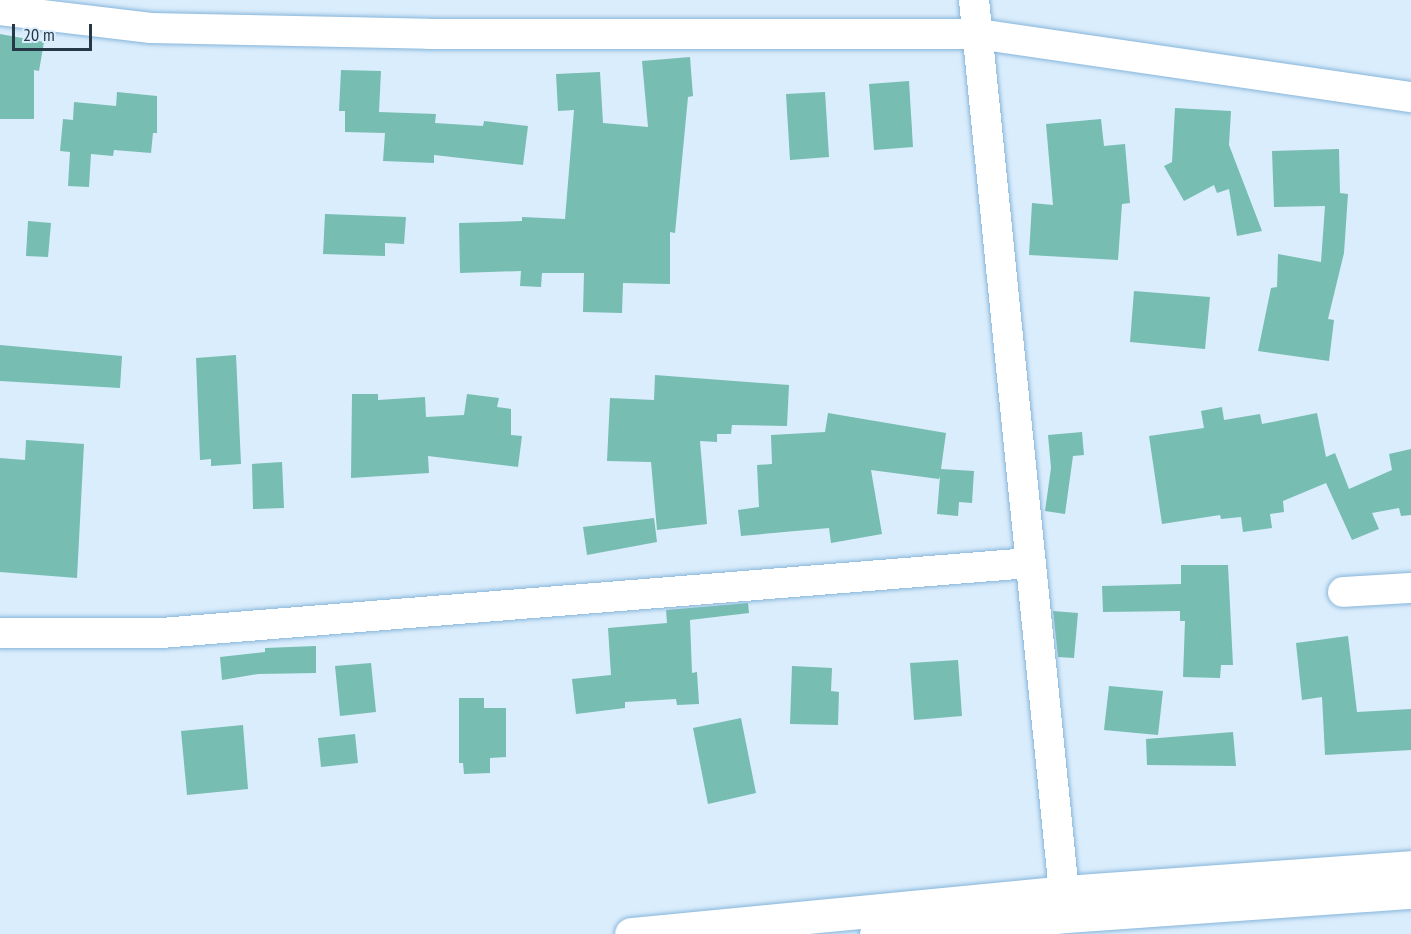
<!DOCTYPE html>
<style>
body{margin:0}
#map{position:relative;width:1411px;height:934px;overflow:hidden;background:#daedfc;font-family:"PT Sans Narrow",sans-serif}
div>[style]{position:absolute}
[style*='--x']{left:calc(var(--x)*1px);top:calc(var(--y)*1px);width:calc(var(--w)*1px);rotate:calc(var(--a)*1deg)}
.building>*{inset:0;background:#77bdb1}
.roads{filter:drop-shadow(0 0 2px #86b5da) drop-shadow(0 0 2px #86b5da)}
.minor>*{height:30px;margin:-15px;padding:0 15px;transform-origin:15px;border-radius:15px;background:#fff}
.major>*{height:33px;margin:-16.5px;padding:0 16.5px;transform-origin:16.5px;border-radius:16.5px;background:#fff}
span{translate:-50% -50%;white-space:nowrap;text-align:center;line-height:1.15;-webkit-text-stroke:4.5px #daedfc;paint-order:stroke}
.scale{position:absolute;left:12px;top:24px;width:80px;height:27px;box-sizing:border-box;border:3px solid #253848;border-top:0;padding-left:8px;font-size:18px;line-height:21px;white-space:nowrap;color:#253848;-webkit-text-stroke:4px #daedfc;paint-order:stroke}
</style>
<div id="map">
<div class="building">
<div style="clip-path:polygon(0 34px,44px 42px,39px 71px,34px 70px,34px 119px,0 119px)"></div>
<div style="clip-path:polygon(690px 57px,693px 96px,688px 97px,675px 233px,670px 232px,670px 284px,623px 283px,622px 313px,583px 312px,584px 273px,542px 273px,541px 287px,520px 286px,521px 271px,460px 273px,459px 223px,522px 221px,522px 217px,565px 219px,574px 110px,558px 111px,556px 74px,600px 72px,603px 123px,648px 127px,642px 61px)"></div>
<div style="clip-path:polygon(341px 70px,381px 71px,379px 112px,436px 114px,435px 123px,483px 126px,484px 121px,528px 126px,523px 165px,434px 155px,434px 163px,383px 161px,385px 133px,345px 132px,345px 111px,339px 111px)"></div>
<div style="clip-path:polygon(909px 81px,913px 147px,874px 150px,869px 84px)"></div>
<div style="clip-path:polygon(117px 92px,157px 96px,157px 133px,153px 133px,151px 153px,114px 150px,113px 156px,91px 154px,89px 187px,68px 186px,70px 152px,60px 151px,63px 119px,73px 120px,74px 102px,116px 106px)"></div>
<div style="clip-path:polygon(825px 92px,829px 157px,790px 160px,786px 94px)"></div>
<div style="clip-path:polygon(1175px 108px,1231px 111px,1229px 145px,1262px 231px,1237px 236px,1229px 189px,1217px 193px,1214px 185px,1184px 201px,1164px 166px,1172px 162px)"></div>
<div style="clip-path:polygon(1101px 119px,1104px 146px,1125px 144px,1130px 203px,1122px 204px,1118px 260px,1029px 255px,1032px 203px,1053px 205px,1046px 124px)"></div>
<div style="clip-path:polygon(1339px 149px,1340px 193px,1348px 194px,1344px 253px,1328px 319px,1334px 320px,1329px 361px,1258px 351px,1271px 288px,1277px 287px,1278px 254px,1321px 262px,1325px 206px,1274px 207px,1272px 151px)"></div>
<div style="clip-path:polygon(325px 214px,406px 217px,404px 244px,385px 243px,385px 256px,323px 254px)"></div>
<div style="clip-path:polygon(28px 221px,51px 223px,48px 257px,26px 256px)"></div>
<div style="clip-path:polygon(1134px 291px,1210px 297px,1205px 349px,1130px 342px)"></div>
<div style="clip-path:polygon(0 345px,122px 356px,120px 388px,0 381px)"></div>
<div style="clip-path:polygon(236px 355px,241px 464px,211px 466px,211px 459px,200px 460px,196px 358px)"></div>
<div style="clip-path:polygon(655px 375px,789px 385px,787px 426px,732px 425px,731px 434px,717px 434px,717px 442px,700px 441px,707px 524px,657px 530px,651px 462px,607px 461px,610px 398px,654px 400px)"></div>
<div style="clip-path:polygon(352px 394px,378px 394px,378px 400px,425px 397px,426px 417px,464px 415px,467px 394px,499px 398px,497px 407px,511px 409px,511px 435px,522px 436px,518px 467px,428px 456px,429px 473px,351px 478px)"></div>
<div style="clip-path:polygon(1222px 407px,1224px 420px,1260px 414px,1262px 424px,1317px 413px,1326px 457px,1335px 453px,1349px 489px,1392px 470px,1389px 454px,1411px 449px,1411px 515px,1401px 516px,1399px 508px,1372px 513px,1379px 529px,1352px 540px,1326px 483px,1283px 501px,1284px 512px,1270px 514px,1272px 528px,1243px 532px,1241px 517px,1221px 519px,1220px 515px,1162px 524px,1149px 436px,1204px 428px,1201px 411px)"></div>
<div style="clip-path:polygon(828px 413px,946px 433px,941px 469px,974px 471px,972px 503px,959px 502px,958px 516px,937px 514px,940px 476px,939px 479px,871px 470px,882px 534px,831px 543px,829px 528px,741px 536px,738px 510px,759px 507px,757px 465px,772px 464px,771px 435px,825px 432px)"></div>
<div style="clip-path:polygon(1082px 432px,1084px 455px,1073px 456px,1065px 514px,1045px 511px,1051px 468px,1048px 435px)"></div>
<div style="clip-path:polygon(26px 440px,84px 444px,77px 578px,0 572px,0 458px,25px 460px)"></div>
<div style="clip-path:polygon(282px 462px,284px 508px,253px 509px,252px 464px)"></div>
<div style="clip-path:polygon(654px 518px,657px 542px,587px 555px,583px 527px)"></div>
<div style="clip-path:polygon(1181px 565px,1228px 565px,1233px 665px,1221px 665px,1220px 678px,1183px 677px,1185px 621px,1180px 621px,1180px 611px,1103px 612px,1102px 586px,1181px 584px)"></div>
<div style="clip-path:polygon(748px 603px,749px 613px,690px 620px,692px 673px,697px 672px,699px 704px,677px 705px,676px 699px,625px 702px,625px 708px,576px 714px,572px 679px,611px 675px,608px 628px,667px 623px,666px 610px)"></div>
<div style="clip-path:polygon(1053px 611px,1078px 613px,1074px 658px,1058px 657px)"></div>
<div style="clip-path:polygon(1348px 636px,1357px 712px,1411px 709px,1411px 750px,1325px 755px,1322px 697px,1302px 700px,1296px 643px)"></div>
<div style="clip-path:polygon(316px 646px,316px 673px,258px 674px,222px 680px,220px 657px,265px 652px,265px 648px)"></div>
<div style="clip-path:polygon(958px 660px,962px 716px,914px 720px,910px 663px)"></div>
<div style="clip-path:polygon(371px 663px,376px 712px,340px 716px,335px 666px)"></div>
<div style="clip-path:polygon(792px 666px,832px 668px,831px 691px,839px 692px,838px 725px,790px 724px)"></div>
<div style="clip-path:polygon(1109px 686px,1163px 691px,1158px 735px,1104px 730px)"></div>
<div style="clip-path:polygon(459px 698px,484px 698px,484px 708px,506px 708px,506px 757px,490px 758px,490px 773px,464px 774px,463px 763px,459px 763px)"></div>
<div style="clip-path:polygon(741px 718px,756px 793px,708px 804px,693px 728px)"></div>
<div style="clip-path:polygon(243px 725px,248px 789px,187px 795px,181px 731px)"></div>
<div style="clip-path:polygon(1233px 732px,1236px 766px,1147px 765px,1146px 739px)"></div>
<div style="clip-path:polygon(355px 734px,358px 763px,321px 767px,318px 738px)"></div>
</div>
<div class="roads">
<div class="minor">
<div style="--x:974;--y:0;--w:897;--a:84.24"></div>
<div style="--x:0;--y:10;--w:152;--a:6.8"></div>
<div style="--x:151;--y:28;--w:277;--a:1.2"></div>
<div style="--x:428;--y:34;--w:550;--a:0"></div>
<div style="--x:978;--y:34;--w:438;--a:8.3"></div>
<div style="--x:1343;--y:592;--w:68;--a:-3.4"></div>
<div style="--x:0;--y:633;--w:161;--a:0"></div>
<div style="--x:161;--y:633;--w:871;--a:-4.61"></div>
</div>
<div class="major">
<div style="--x:631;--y:934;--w:435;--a:-5.5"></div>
<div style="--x:1064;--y:892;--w:348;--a:-4.1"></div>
<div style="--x:876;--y:934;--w:191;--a:-5.4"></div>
<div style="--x:1066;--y:916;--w:346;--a:-4"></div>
</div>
</div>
<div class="scale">20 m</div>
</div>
